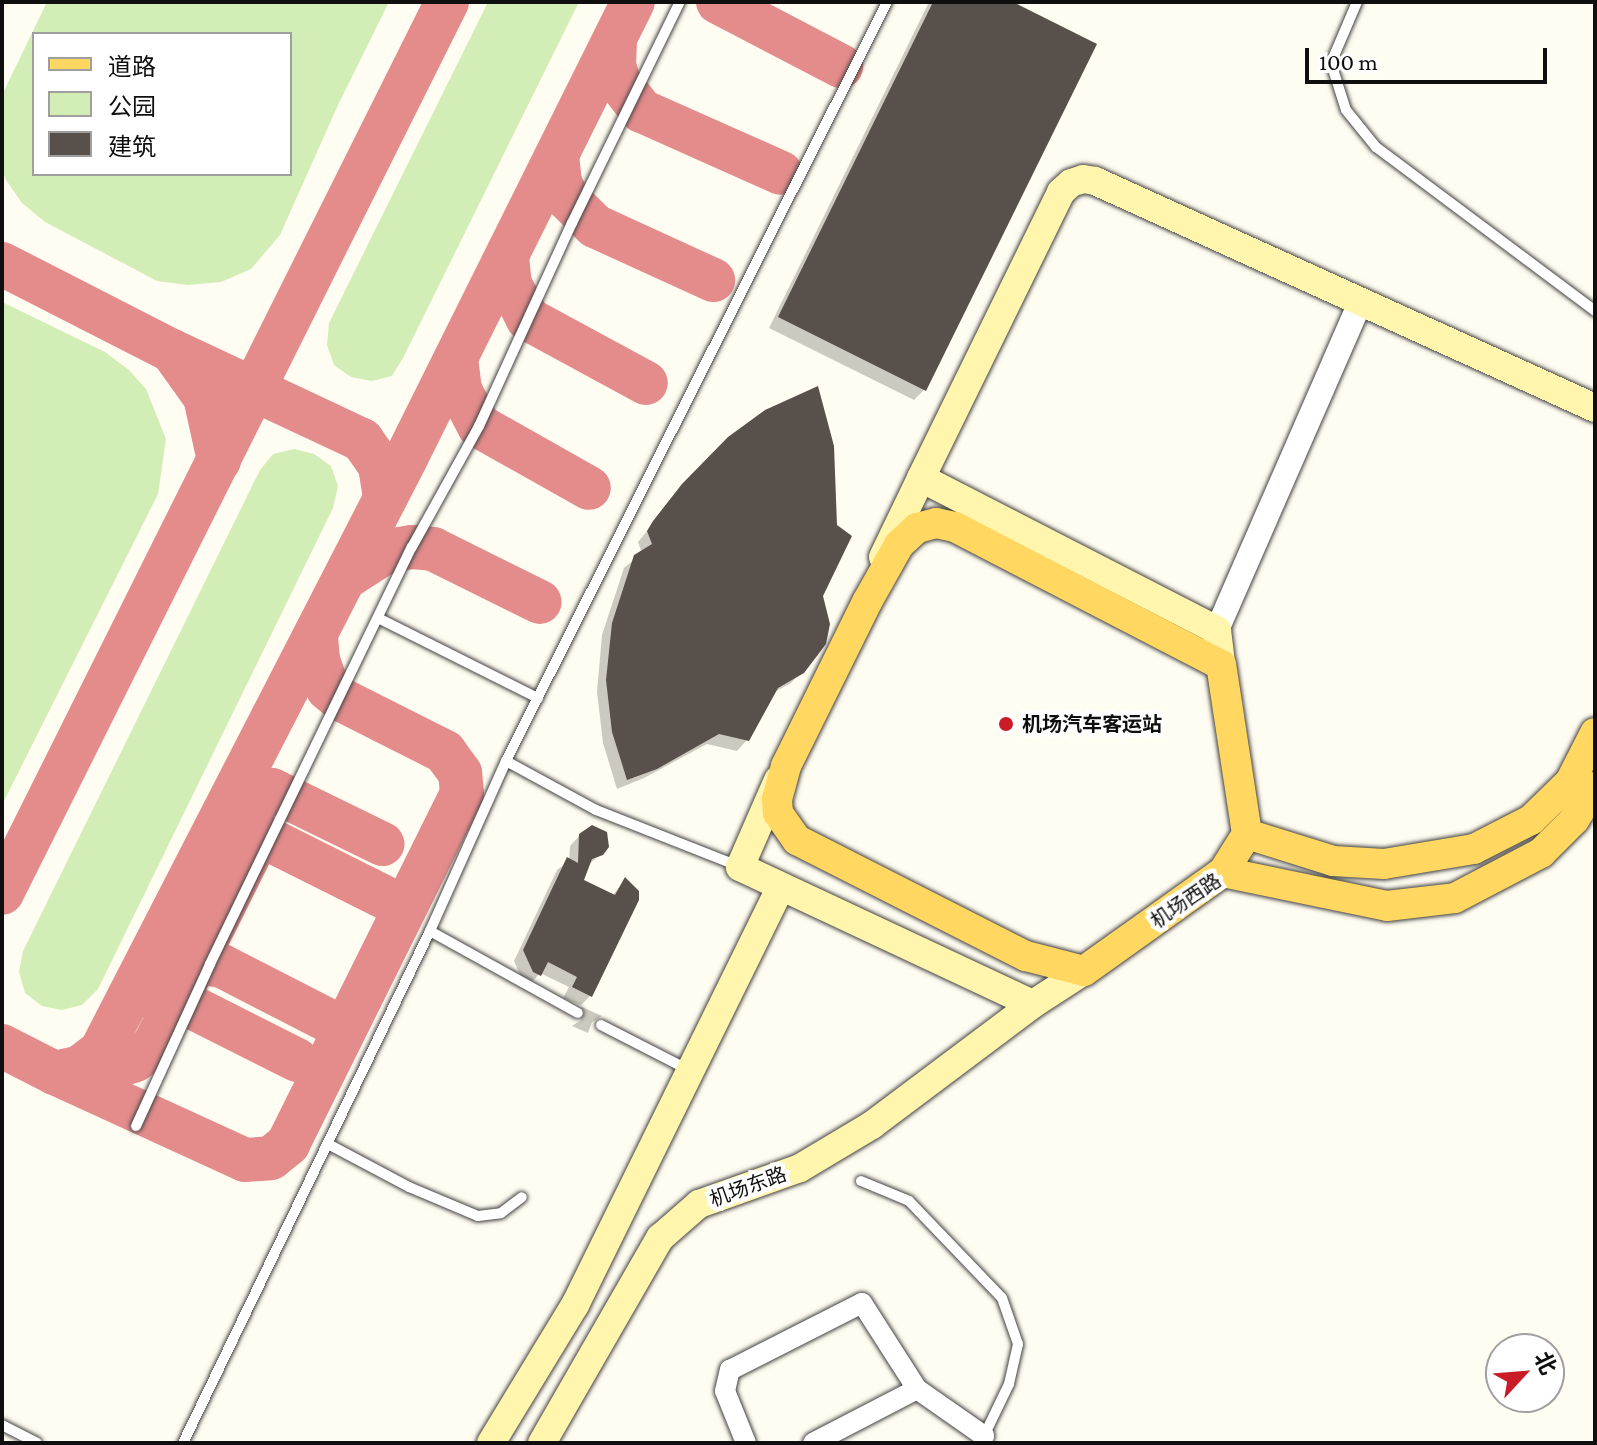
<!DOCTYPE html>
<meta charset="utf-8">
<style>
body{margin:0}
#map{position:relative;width:1597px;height:1445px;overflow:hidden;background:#fffcf1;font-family:"Crimson Pro","Noto Sans SC",serif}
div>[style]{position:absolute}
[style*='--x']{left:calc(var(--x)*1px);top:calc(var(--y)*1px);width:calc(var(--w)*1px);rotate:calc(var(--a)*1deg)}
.green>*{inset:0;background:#d3edb7}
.shadow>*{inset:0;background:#0003}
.taxiway>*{height:44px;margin:-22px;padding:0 22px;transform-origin:22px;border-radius:22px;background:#e48c8c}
.building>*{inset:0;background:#58504a}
.roads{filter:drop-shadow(0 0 2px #424242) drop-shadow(0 0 2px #424242)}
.service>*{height:10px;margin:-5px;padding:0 5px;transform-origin:5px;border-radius:5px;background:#fff}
.minor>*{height:20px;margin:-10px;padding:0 10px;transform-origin:10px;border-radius:10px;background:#fff}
.tertiary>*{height:24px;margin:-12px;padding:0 12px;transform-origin:12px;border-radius:12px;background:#fff}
.secondary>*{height:28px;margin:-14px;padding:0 14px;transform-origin:14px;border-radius:14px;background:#fff5ac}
.primary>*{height:30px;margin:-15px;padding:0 15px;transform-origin:15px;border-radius:15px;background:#ffd761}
.dots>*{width:22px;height:22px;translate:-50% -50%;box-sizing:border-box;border:4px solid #fff;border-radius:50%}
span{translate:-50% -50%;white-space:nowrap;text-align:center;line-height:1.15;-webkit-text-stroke:8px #fff;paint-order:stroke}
.poi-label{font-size:20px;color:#0f0f0f;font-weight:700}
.left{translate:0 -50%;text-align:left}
.street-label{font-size:20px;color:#0f0f0f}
.frame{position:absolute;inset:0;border:4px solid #0f0f0f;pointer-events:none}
.legend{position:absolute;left:32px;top:32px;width:260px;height:144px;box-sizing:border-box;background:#fff;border:2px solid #9f9f9f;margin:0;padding:10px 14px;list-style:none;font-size:24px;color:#0f0f0f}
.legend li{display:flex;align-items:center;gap:16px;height:40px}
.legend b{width:40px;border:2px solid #9f9f9f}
.north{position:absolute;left:1485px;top:1333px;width:80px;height:80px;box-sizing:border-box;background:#fff;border:2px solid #9f9f9f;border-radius:50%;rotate:64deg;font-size:22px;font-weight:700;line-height:32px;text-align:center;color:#0f0f0f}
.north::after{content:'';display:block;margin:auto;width:28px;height:36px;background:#ca1c26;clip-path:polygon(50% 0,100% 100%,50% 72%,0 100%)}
.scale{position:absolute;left:1305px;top:48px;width:242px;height:36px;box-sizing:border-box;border:4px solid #0f0f0f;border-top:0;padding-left:10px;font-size:24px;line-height:28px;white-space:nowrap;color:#0f0f0f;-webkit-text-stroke:6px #fff;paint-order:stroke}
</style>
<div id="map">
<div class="green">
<div style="clip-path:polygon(evenodd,47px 2px,389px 2px,338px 105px,280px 235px,251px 269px,221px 282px,188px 285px,157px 281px,45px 222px,22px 203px,6px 180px,2px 169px,2px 95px,47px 2px,34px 34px,290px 34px,290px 174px,34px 174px,34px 34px)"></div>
<div style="clip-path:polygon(488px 2px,579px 2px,403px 358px,392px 376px,372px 381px,351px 377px,334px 365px,327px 345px,329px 323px)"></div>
<div style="clip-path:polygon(2px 302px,105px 352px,129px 370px,146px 389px,166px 439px,158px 494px,2px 805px)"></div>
<div style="clip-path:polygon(294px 449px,314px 454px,331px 466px,338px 486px,333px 508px,98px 989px,82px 1005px,62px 1010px,42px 1006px,25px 993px,19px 972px,23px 951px,260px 470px,273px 454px)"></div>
</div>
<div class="shadow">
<div style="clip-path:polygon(929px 2px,1009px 2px,924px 390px,914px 400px,769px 328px)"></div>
<div style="clip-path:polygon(695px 472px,821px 596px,828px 624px,818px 655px,791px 683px,773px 693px,747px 740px,737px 751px,707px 744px,644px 778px,617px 789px,603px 743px,597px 692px,602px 635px,624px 568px,642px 553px,638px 542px)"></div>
<div style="clip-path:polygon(580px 835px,601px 854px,587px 866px,582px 881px,612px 896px,625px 880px,590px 996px,581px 1005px,563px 998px,569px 987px,540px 973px,529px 985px,523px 981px,514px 961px,557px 870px,569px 861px,570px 846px)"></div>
<div style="clip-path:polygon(582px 1007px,602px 1016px,592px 1022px,588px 1033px,572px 1026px,581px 1020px,578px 1011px)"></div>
</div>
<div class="taxiway">
<div style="--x:718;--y:2;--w:139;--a:27.5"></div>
<div style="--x:615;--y:39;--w:26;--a:92"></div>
<div style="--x:614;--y:65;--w:18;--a:74"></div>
<div style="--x:619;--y:82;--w:37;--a:52"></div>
<div style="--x:642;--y:111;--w:152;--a:24"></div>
<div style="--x:557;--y:155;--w:28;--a:84"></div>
<div style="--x:560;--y:183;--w:18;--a:63"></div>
<div style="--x:568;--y:199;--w:38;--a:45"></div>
<div style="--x:595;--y:226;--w:130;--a:24.6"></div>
<div style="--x:507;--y:257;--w:27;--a:84"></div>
<div style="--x:510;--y:284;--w:39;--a:63"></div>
<div style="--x:528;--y:319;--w:134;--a:28.5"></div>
<div style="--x:2;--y:264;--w:191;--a:27.1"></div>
<div style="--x:172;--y:351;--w:210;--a:25.1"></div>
<div style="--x:362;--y:440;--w:32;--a:55"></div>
<div style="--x:380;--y:466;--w:33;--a:81"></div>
<div style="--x:172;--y:351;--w:57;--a:54.3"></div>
<div style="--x:205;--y:397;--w:65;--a:77.5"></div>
<div style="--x:456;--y:358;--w:32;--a:83"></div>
<div style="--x:460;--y:390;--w:41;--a:62.2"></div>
<div style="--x:479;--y:426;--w:126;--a:29.4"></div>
<div style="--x:345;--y:578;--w:50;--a:-32.7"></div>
<div style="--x:387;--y:551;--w:25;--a:-9"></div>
<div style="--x:412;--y:547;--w:21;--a:5"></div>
<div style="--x:433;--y:549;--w:119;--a:26.4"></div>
<div style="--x:234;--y:795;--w:25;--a:-16"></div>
<div style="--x:258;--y:788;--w:14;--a:8"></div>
<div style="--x:272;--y:790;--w:123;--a:26.1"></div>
<div style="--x:228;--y:852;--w:28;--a:-21"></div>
<div style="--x:254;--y:842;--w:18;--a:-3"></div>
<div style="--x:272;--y:841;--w:132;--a:26.6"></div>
<div style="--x:2;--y:893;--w:996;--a:-63.46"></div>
<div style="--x:171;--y:970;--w:27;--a:-17"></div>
<div style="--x:197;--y:962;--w:25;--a:9"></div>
<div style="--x:222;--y:966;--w:125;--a:27.2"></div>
<div style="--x:150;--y:996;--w:28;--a:8"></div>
<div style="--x:178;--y:1000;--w:133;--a:26.8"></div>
<div style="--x:2;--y:1046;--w:59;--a:27"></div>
<div style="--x:55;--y:1073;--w:26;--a:-13"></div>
<div style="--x:80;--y:1067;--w:26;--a:-37"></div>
<div style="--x:101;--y:1051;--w:667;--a:-62.78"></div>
<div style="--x:406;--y:458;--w:509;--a:-63.54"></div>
<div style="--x:105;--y:1070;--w:32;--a:-18"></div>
<div style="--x:135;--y:1060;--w:22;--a:-36"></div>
<div style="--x:153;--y:1047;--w:224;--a:-63.4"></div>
<div style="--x:253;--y:847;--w:32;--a:-92"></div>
<div style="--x:252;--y:815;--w:38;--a:-104"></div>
<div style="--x:55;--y:1073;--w:209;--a:24.6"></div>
<div style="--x:245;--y:1160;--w:26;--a:-4"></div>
<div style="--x:271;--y:1158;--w:22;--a:-39"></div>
<div style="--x:288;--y:1144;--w:391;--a:-63.6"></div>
<div style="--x:462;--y:794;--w:21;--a:-95"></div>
<div style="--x:460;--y:773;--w:26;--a:-126"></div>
<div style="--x:445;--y:752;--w:118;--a:-153.2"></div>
<div style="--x:340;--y:699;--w:16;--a:-140"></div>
<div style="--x:328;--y:689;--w:31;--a:-109"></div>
<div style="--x:318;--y:660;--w:25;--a:-95"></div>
</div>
<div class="building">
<div style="clip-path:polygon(933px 2px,1013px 2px,1097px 44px,926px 391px,778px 317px)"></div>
<div style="clip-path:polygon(818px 386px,834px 446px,837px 525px,852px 536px,823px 596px,830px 624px,826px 644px,804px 673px,778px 688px,749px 741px,719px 734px,657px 769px,627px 780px,612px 732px,606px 680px,612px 623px,634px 555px,652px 544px,647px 531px,653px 521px,682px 484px,728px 437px,765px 410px)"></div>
<div style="clip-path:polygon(592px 825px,607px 832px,609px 847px,603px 855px,592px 859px,584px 880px,615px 895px,625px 877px,639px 891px,639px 900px,592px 997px,572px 987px,577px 977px,548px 962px,541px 976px,533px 972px,523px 950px,567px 857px,578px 863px,579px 834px)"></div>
</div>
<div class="roads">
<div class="service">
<div style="--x:1357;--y:2;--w:66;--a:113.1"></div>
<div style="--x:1331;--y:63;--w:49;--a:72.3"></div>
<div style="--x:1346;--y:110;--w:48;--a:51"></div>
<div style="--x:1376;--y:147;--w:274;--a:36.8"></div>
<div style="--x:378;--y:618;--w:179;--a:26.6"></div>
<div style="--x:506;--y:761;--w:102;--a:28.6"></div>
<div style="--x:596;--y:810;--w:153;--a:21.5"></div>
<div style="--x:430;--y:931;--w:169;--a:29"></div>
<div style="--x:601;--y:1025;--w:97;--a:27.1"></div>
<div style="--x:136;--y:1126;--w:178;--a:-65.4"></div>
<div style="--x:210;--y:964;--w:463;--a:-64.2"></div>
<div style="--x:412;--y:547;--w:138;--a:-61"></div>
<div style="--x:479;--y:426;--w:223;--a:-65.4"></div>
<div style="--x:572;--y:223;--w:246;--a:-64"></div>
<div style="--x:328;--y:1144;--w:92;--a:28"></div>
<div style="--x:409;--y:1187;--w:75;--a:22.8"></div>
<div style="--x:478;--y:1216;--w:23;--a:-7"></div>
<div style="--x:501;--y:1213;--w:26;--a:-37"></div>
<div style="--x:861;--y:1181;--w:52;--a:22.6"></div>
<div style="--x:909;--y:1201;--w:134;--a:46.2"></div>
<div style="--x:1002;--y:1298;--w:49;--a:70.8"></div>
<div style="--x:1018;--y:1344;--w:41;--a:102.7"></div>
<div style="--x:1009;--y:1384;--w:58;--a:115.7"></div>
<div style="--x:2;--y:1425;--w:39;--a:27"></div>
<div style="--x:183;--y:1443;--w:568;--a:-64.25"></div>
<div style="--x:430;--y:931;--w:186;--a:-65.9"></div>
<div style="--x:506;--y:761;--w:849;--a:-63.34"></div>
</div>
<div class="minor">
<div style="--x:746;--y:1443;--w:56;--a:-112"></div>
<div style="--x:725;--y:1391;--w:22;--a:-77"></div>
<div style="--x:730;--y:1370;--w:148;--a:-26.9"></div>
<div style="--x:862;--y:1303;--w:102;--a:57.4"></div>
<div style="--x:917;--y:1389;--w:82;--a:35"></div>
<div style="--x:813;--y:1443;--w:117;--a:-27.4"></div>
</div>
<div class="tertiary">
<div style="--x:1217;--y:630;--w:360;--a:-66.4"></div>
</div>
<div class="secondary">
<div style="--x:921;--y:478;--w:318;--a:-63.9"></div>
<div style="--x:1061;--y:192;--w:13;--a:-42"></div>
<div style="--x:1071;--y:183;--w:13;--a:-18"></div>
<div style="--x:1083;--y:179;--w:12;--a:9"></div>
<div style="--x:1095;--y:181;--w:549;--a:24.42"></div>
<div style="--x:883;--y:557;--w:88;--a:-64.3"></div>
<div style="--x:921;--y:478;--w:333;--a:27.2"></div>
<div style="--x:1217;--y:630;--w:35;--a:83"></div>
<div style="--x:778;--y:780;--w:95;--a:113.6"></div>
<div style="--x:740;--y:867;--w:323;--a:25.1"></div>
<div style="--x:1033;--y:1004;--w:61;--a:-32.9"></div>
<div style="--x:491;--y:1443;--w:162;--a:-58.7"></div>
<div style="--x:575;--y:1305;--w:465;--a:-63.8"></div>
<div style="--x:542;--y:1443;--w:237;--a:-60.1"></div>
<div style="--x:660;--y:1238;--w:52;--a:-41.1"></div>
<div style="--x:699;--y:1204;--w:107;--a:-19.6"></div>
<div style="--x:800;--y:1168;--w:84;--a:-30.8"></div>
<div style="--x:872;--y:1125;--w:201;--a:-36.9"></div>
</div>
<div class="primary">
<div style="--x:1247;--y:834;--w:90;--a:17.4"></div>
<div style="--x:1333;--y:861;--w:51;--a:3.4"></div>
<div style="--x:1384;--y:864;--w:91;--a:-9.5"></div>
<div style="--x:1474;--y:849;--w:64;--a:-27"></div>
<div style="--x:1531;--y:820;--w:54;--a:-44.3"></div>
<div style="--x:1570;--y:782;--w:55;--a:-63"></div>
<div style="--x:1223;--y:872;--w:45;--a:-57.7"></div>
<div style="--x:1247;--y:834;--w:171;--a:-98.7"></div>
<div style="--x:1221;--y:665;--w:300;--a:-152.6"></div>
<div style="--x:955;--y:527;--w:19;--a:-168"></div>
<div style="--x:936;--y:523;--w:20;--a:165"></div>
<div style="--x:917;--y:528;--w:25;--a:137"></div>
<div style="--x:899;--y:545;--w:65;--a:119.3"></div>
<div style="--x:867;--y:602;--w:183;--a:116.3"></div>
<div style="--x:786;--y:766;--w:34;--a:105"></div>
<div style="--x:777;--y:799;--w:14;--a:86"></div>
<div style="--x:778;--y:813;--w:33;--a:55"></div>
<div style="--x:797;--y:840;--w:257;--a:26.9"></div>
<div style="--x:1026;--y:956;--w:60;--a:14.5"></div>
<div style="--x:1084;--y:971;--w:171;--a:-35.5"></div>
<div style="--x:1223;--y:872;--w:167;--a:11.7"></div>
<div style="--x:1387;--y:906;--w:68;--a:-6.7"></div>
<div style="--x:1455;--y:898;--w:97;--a:-27.6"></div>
<div style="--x:1541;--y:853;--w:47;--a:-45"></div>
<div style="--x:1574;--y:820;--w:39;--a:-58"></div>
</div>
</div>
<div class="dots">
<div style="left:1006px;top:724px;background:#ca1c26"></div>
</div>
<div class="poi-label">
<span class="left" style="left:1022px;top:724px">机场汽车客运站</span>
</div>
<div class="street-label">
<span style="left:1186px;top:901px;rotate:-34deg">机场西路</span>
<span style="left:748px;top:1187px;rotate:-20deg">机场东路</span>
</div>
<div class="frame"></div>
<ul class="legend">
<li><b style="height:10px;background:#ffd761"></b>道路</li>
<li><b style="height:22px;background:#d3edb7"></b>公园</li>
<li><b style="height:22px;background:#58504a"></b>建筑</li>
</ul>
<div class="north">北</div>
<div class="scale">100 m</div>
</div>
